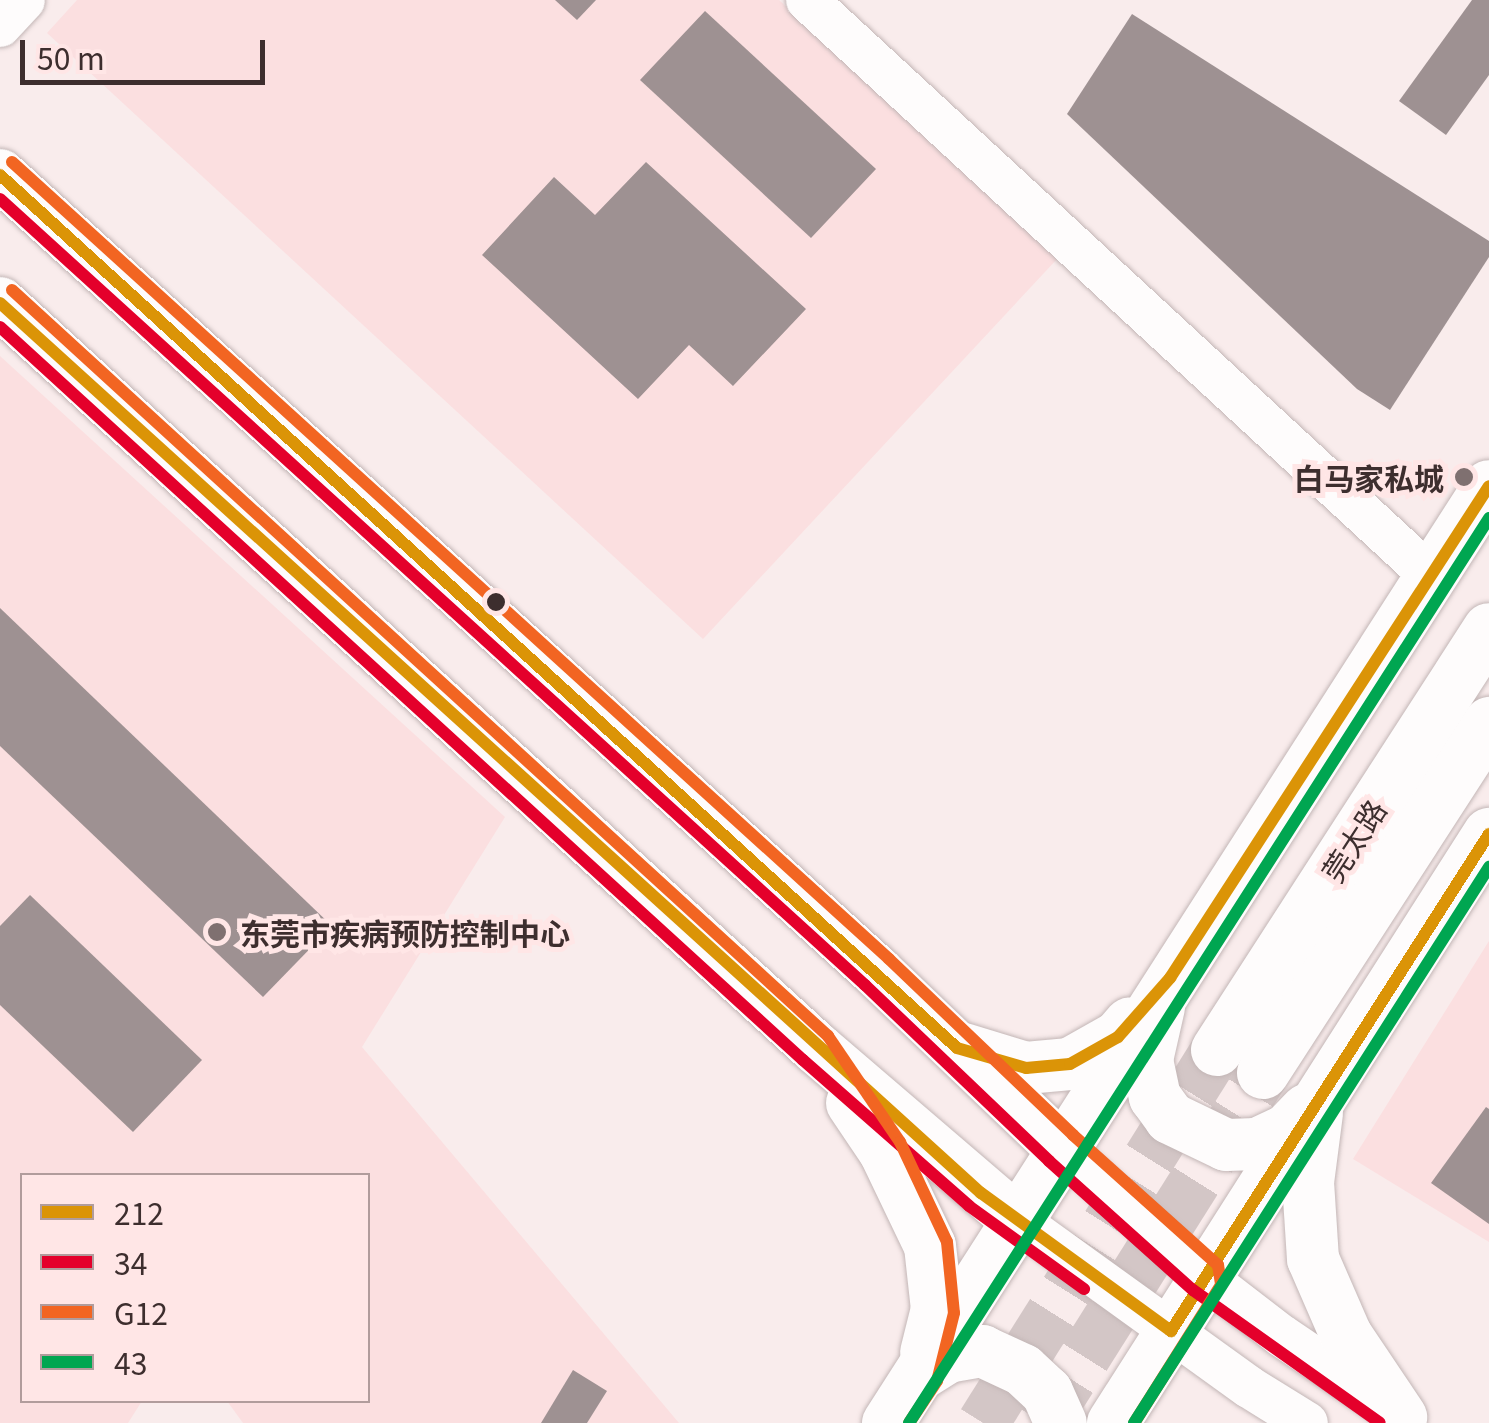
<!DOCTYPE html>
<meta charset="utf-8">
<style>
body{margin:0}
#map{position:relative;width:1489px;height:1423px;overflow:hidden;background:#f9ecec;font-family:Georgia,"Noto Sans SC",serif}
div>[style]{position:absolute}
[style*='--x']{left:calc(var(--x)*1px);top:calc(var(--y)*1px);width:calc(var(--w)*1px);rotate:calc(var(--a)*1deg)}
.built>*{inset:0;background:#fbdfe0}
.building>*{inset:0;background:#9e9192}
.major-tunnel>*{height:52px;margin-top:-26px;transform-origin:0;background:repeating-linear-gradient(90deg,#d3c6c6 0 52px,transparent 0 78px)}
.roads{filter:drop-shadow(0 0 2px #c3b6b6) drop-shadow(0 0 2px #c3b6b6)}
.minor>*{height:42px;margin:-21px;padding:0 21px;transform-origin:21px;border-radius:21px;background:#fefcfc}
.major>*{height:52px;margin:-26px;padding:0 26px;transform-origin:26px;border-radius:26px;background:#fefcfc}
.bus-1>*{height:12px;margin:-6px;padding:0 6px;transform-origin:6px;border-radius:6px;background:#db9407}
.bus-2>*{height:12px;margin:-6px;padding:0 6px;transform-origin:6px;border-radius:6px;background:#e4002b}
.bus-3>*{height:12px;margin:-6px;padding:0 6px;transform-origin:6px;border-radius:6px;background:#f26522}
.bus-4>*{height:12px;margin:-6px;padding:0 6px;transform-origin:6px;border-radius:6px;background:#00a651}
.dots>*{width:28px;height:28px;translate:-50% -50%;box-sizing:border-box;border:5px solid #ffe6e6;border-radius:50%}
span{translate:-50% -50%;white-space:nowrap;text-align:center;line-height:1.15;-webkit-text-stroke:10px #ffe6e6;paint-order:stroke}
.poi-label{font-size:30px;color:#3d2e2e;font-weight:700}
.right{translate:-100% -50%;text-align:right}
.left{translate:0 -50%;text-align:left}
.street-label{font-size:30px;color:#3d2e2e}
.legend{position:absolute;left:20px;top:1173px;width:350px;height:230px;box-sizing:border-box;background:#ffe6e6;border:2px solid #b19c9c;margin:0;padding:12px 18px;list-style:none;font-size:30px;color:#3d2e2e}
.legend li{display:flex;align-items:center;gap:20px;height:50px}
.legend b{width:50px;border:2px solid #b19c9c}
.scale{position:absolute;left:20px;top:40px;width:245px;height:45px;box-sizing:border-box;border:5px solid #3d2e2e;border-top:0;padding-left:12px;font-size:30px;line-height:35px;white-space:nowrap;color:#3d2e2e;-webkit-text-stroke:8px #ffe6e6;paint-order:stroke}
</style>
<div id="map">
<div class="built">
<div style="clip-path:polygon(77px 0,779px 0,1058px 258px,703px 639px,47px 33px)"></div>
<div style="clip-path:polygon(0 356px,505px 817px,362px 1047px,679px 1423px,243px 1423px,227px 1401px,368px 1400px,368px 1176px,22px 1176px,22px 1400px,142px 1401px,128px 1423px,0 1423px)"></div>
<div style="clip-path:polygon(1489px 941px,1489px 1242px,1353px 1159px)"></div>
</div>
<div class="building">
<div style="clip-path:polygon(555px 0,596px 0,577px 20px)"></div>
<div style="clip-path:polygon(1472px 0,1489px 0,1489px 75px,1446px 135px,1399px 101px)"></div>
<div style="clip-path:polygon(705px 11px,876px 169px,811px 238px,640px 80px)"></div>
<div style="clip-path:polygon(1132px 14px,1489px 241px,1489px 257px,1390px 410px,1357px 389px,1067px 114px)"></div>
<div style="clip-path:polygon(646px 162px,806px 309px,733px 386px,689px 345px,638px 399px,482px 255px,554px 177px,595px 215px)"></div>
<div style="clip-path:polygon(0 608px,332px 926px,263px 997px,0 746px)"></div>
<div style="clip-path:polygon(30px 895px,202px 1060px,133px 1132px,0 1005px,0 926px)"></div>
<div style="clip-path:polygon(1486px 1107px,1489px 1109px,1489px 1224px,1431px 1183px)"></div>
<div style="clip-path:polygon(573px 1370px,607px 1391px,587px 1423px,541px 1423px)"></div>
</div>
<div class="major-tunnel">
<div style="--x:983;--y:1423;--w:440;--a:-57.9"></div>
<div style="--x:1043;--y:1423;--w:413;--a:-57.8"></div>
</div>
<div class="roads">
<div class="minor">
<div style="--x:807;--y:0;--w:849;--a:42.71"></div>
<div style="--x:0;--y:26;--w:35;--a:-47"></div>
<div style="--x:1061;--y:1148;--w:193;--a:41.9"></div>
<div style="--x:1205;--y:1277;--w:97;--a:37.5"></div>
<div style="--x:1282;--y:1336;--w:130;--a:34.1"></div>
<div style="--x:1016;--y:1219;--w:287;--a:35.8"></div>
<div style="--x:1249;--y:1387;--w:68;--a:31.8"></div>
</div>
<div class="major">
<div style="--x:0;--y:175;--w:1185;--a:42.26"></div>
<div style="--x:877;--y:972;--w:255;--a:43.7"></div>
<div style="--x:0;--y:303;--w:1104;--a:42.39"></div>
<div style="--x:815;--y:1047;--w:265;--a:40.6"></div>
<div style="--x:1159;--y:1007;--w:54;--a:102.8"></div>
<div style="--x:1147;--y:1060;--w:38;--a:78"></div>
<div style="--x:1155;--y:1097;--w:26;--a:54"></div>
<div style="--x:1170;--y:1118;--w:62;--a:25.7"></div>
<div style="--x:1226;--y:1145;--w:31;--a:-2"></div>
<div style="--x:1257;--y:1144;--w:33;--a:-25"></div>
<div style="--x:1287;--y:1130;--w:28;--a:-46"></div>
<div style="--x:964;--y:1049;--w:65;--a:17"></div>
<div style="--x:1026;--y:1068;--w:44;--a:-5.2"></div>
<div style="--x:1070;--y:1064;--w:55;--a:-29.4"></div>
<div style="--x:1118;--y:1037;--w:18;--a:-49"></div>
<div style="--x:1217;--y:1050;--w:501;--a:-57.13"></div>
<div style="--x:1263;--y:1073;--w:417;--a:-57.1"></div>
<div style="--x:852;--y:1103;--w:59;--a:56"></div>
<div style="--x:885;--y:1152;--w:104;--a:64.4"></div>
<div style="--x:930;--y:1246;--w:63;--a:83.7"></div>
<div style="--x:937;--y:1309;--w:45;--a:104"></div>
<div style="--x:1317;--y:1113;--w:70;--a:97.4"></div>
<div style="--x:1308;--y:1182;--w:77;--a:86.3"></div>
<div style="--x:1313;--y:1259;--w:83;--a:66.5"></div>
<div style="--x:1346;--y:1335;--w:99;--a:56.1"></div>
<div style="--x:921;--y:1374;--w:32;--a:-32"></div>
<div style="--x:948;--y:1357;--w:35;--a:-10"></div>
<div style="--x:982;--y:1351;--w:45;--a:24.9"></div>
<div style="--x:1023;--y:1370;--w:33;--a:43"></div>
<div style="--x:1047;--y:1392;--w:34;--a:66"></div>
<div style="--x:888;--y:1423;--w:1113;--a:-57.32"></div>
<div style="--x:1113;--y:1423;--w:699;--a:-57.45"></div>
</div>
</div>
<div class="bus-1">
<div style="--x:0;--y:175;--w:1295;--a:42.37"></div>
<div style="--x:957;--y:1048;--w:72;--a:16.2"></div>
<div style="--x:1026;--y:1068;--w:44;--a:-5.2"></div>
<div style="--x:1070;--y:1064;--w:55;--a:-29.4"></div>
<div style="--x:1118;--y:1037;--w:79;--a:-48.6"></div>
<div style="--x:1170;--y:978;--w:586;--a:-57.04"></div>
<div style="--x:0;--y:303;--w:1325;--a:42.22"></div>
<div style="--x:981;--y:1193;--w:235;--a:36"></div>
<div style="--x:1171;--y:1331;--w:590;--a:-57.39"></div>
</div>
<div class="bus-2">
<div style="--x:0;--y:199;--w:1169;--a:42.26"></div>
<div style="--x:865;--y:985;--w:255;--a:43.7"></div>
<div style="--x:1049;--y:1161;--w:193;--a:41.9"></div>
<div style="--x:1193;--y:1290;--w:229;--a:35.4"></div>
<div style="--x:0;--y:327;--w:1087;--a:42.39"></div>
<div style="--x:803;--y:1060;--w:221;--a:41.3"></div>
<div style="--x:969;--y:1206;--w:142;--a:35.8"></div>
</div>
<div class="bus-3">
<div style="--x:12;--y:162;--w:1185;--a:42.26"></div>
<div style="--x:889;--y:959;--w:255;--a:43.7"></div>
<div style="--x:1073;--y:1135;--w:195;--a:41.9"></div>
<div style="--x:1218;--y:1265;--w:20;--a:81"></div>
<div style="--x:1221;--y:1285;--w:163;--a:122.2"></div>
<div style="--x:12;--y:290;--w:1106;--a:42.43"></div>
<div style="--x:828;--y:1036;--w:128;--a:55.8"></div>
<div style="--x:900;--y:1142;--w:110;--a:64.8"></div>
<div style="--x:947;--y:1242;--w:71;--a:84.4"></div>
<div style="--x:954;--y:1313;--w:70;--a:104"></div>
<div style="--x:937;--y:1381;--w:50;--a:123.7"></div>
</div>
<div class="bus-4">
<div style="--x:909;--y:1423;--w:1075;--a:-57.34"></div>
<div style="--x:1134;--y:1423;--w:660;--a:-57.44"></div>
</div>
<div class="dots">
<div style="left:1464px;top:477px;background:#7f7070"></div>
<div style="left:496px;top:602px;background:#3d2e2e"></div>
<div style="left:217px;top:932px;background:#7f7070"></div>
</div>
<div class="poi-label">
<span class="right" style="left:1444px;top:477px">白马家私城</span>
<span class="left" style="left:240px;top:932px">东莞市疾病预防控制中心</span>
</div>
<div class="street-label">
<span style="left:1353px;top:840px;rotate:-57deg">莞太路</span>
</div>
<ul class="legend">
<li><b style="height:12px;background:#db9407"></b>212</li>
<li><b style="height:12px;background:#e4002b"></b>34</li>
<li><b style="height:12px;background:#f26522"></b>G12</li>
<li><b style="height:12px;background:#00a651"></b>43</li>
</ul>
<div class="scale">50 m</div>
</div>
